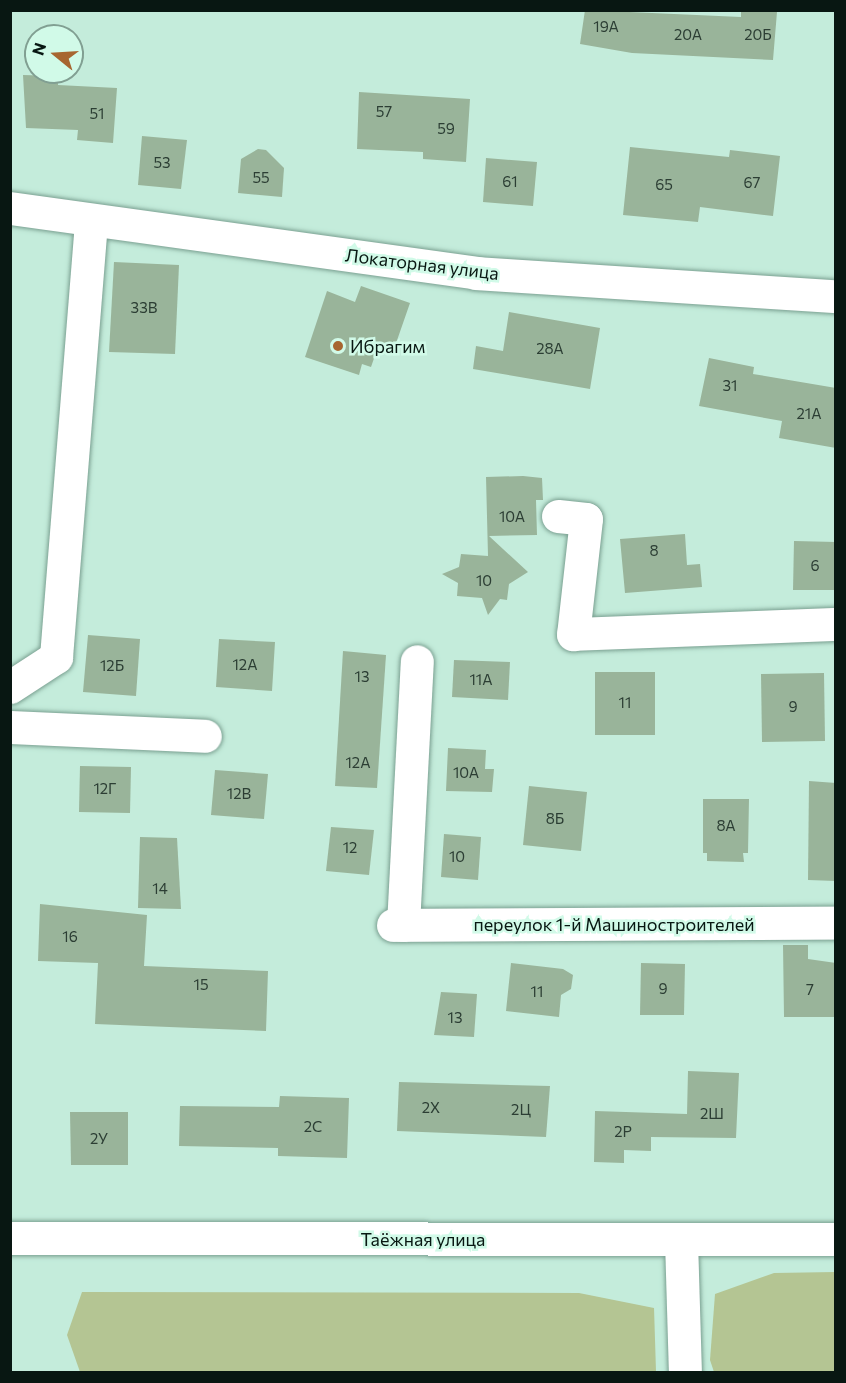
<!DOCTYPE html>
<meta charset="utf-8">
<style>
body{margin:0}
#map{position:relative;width:846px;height:1383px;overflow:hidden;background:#c4ecdb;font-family:Commissioner,sans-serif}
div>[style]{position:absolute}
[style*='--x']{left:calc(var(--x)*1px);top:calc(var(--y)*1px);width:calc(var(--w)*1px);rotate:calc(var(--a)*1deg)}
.green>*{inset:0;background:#b4c593}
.building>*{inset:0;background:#99b49a}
.roads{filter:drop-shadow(0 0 2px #7aa091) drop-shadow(0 0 2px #7aa091)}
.minor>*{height:33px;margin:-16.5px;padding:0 16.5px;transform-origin:16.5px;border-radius:16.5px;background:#fff}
.dots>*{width:16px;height:16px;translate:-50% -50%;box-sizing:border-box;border:3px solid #d1fae8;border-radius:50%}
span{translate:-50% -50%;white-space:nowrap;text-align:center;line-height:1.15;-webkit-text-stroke:5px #d1fae8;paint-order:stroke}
.number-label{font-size:15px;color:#2c3e34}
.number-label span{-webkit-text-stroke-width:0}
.street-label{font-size:18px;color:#081712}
.poi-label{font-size:18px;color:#081712}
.left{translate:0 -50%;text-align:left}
.frame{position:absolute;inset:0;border:12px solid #081712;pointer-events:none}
.north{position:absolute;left:24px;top:24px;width:60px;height:60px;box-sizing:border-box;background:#d1fae8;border:2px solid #819f92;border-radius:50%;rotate:288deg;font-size:16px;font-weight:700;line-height:24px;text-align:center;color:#081712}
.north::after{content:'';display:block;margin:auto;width:21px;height:27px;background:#a76630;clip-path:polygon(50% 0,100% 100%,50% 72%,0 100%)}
</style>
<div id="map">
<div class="green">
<div style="clip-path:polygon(835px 1272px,835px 1372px,714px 1372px,710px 1360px,715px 1294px,774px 1273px)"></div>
<div style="clip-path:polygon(82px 1292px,579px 1293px,654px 1308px,656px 1372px,80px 1372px,67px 1335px)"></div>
</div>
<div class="building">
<div style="clip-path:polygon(585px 10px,741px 17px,741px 10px,777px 12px,773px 60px,632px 53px,580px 44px)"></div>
<div style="clip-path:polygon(23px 75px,58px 76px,58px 85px,117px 88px,113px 143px,77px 140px,78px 130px,26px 128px)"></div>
<div style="clip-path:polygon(359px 92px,470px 99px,466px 162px,423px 159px,423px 152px,357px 149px)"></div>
<div style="clip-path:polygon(142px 136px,187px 140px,181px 189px,138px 185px)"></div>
<div style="clip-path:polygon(630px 147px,729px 157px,730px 150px,780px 156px,773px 216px,700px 207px,698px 222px,623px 215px)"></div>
<div style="clip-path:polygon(258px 149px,266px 150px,284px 168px,282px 197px,238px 193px,241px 159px)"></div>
<div style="clip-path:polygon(486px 158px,537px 162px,533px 206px,483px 202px)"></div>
<div style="clip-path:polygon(114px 262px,179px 265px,175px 354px,109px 352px)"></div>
<div style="clip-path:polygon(361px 286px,410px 303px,394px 349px,379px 344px,371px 367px,362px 364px,359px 375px,305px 357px,327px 291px,355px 302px)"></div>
<div style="clip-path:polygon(509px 312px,600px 328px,590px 389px,473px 369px,476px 346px,503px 351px)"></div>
<div style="clip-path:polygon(709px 358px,754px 367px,753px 374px,836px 388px,836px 448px,779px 438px,782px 421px,699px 406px)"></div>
<div style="clip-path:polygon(523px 476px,542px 478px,543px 500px,536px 500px,537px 535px,489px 536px,528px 572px,509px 584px,507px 600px,500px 599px,488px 615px,482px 598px,457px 596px,458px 583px,442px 574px,459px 567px,461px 554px,488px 556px,486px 477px)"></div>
<div style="clip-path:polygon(685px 534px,687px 565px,700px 564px,702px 587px,625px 593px,620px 539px)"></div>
<div style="clip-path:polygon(794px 541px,836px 542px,836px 590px,793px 590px)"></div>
<div style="clip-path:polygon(88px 635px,140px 639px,136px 696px,83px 692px)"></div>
<div style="clip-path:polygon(219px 639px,275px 642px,272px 691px,216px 687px)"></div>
<div style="clip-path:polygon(343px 651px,386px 655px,377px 788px,335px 786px)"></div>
<div style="clip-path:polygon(454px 660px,510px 662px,508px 700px,452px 697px)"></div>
<div style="clip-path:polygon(595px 672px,655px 672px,655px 735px,595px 735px)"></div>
<div style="clip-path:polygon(824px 673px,825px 741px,762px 742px,761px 674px)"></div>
<div style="clip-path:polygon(448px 748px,486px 750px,485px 769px,494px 769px,492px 792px,446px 791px)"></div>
<div style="clip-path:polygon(80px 766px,131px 767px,130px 813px,79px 812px)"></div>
<div style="clip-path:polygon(215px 770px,268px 774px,264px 819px,211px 815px)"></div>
<div style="clip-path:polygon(809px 781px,836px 783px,836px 881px,808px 880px)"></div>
<div style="clip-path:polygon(529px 786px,587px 792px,581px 851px,523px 845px)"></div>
<div style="clip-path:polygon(703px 799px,749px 799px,748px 853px,743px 853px,744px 862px,707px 861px,707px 853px,703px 853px)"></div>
<div style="clip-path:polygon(331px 827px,374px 830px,369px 875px,326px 871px)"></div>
<div style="clip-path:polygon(444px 834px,481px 837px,478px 880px,441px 877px)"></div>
<div style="clip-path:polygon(140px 837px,177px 838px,181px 909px,138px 908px)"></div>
<div style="clip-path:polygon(40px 904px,147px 915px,144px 966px,268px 971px,266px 1031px,95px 1024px,98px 963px,38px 961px)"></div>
<div style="clip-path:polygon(783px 945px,808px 945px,808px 959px,836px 963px,836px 1017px,784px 1017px)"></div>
<div style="clip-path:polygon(511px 963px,563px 969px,573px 975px,571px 989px,561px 995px,559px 1017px,506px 1011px)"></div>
<div style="clip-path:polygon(641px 963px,685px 964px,684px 1015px,640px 1015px)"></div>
<div style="clip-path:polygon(441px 992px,477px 994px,474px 1037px,434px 1035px)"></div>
<div style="clip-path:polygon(688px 1071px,739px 1073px,736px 1138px,651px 1137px,651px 1151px,624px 1150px,624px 1163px,594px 1162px,595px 1111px,687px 1114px)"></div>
<div style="clip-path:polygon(399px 1082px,550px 1086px,546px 1137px,397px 1131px)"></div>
<div style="clip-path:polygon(280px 1096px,349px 1098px,347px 1158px,278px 1156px,278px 1148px,179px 1146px,180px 1106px,279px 1107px)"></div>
<div style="clip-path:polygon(70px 1112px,128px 1112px,128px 1165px,71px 1165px)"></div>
</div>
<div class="roads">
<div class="minor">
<div style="--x:10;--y:208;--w:471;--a:7.9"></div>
<div style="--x:476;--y:273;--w:361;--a:3.7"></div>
<div style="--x:558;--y:516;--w:28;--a:6"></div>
<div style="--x:586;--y:519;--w:116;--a:96.4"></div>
<div style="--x:573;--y:634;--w:263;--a:-2.2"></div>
<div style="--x:10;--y:687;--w:55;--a:-33.1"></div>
<div style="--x:56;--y:657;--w:438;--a:-85.4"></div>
<div style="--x:10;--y:727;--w:195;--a:2.6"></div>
<div style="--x:393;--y:925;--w:443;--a:-0.3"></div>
<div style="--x:403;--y:925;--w:264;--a:-87"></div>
<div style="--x:10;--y:1238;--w:826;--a:0.07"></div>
<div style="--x:681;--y:1240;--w:132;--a:88.3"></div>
</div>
</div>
<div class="dots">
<div style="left:338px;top:346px;background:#a76630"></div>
</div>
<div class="number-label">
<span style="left:606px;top:27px">19А</span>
<span style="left:688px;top:35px">20А</span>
<span style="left:758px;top:35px">20Б</span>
<span style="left:384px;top:112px">57</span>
<span style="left:97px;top:114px">51</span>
<span style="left:446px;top:129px">59</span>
<span style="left:162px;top:163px">53</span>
<span style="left:261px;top:178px">55</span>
<span style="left:510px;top:182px">61</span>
<span style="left:752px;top:183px">67</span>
<span style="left:664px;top:185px">65</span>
<span style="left:144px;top:308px">33В</span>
<span style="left:550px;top:349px">28А</span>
<span style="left:730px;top:386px">31</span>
<span style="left:809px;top:414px">21А</span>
<span style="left:512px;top:517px">10А</span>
<span style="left:654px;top:551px">8</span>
<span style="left:815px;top:566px">6</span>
<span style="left:484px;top:581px">10</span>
<span style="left:245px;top:665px">12А</span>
<span style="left:112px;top:666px">12Б</span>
<span style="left:362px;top:677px">13</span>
<span style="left:481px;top:680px">11А</span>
<span style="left:625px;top:703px">11</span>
<span style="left:793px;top:707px">9</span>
<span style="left:358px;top:763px">12А</span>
<span style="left:466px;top:773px">10А</span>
<span style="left:105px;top:789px">12Г</span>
<span style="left:239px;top:794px">12В</span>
<span style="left:555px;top:819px">8Б</span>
<span style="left:726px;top:826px">8А</span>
<span style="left:350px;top:848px">12</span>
<span style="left:457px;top:857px">10</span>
<span style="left:160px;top:889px">14</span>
<span style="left:70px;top:937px">16</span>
<span style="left:201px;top:985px">15</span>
<span style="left:663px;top:989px">9</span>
<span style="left:810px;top:990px">7</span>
<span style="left:537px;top:992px">11</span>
<span style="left:455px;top:1018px">13</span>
<span style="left:431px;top:1108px">2Х</span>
<span style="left:521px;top:1110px">2Ц</span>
<span style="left:712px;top:1114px">2Ш</span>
<span style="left:313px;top:1127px">2С</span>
<span style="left:623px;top:1132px">2Р</span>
<span style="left:99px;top:1139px">2У</span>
</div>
<div class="street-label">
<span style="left:422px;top:264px;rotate:7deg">Локаторная улица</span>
<span style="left:614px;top:924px">переулок 1-й Машиностроителей</span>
<span style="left:423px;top:1239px">Таёжная улица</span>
</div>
<div class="poi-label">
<span class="left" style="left:350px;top:346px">Ибрагим</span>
</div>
<div class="frame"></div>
<div class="north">N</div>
</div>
